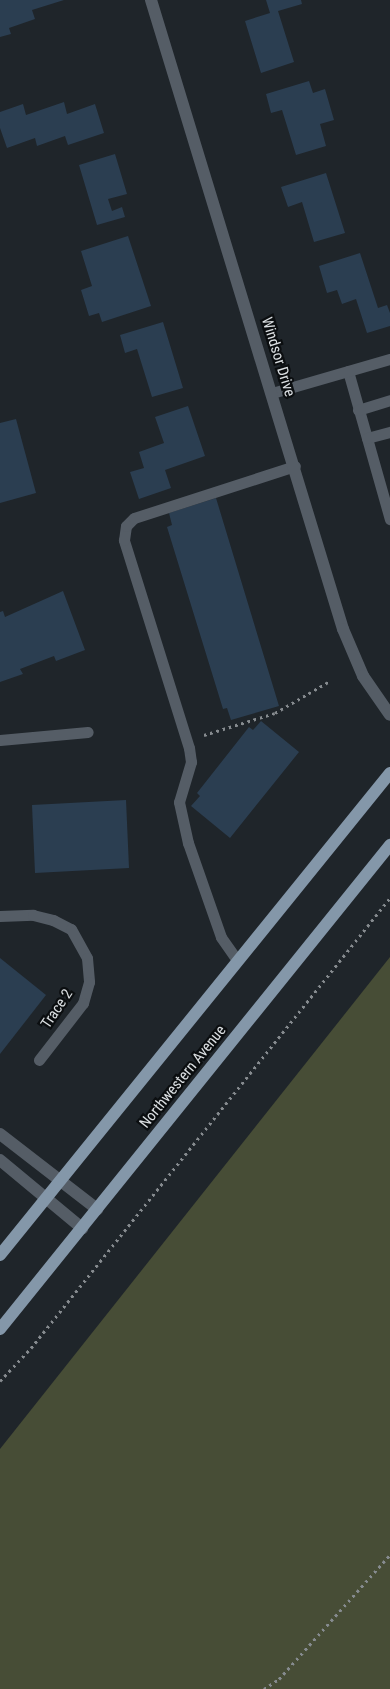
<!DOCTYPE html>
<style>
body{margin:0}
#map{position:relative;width:390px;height:1689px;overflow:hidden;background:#1f252a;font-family:"Roboto Condensed",sans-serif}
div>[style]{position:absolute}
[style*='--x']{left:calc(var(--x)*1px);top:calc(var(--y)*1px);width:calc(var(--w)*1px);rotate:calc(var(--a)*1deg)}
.green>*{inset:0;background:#474d36}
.building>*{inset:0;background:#2b3e51}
.path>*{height:3px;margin-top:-1.5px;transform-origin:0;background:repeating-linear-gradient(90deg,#868b8f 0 2.5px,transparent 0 6.5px)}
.service>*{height:11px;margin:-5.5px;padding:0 5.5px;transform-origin:5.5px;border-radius:5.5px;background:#555d66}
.minor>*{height:12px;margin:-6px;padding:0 6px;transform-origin:6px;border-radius:6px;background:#555d66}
.primary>*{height:12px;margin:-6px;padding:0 6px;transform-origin:6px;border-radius:6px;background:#8497a9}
span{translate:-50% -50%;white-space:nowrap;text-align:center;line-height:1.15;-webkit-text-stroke:4.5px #0b0e10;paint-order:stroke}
.street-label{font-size:15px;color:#dce0e3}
</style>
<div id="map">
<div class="green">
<div style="clip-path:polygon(390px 957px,390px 1689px,0 1689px,0 1449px)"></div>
</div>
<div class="building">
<div style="clip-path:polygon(0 0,64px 0,32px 10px,35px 19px,9px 28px,11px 34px,0 37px)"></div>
<div style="clip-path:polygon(266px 0,301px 0,302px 4px,278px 11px,294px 62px,261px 73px,245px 21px,270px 13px)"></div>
<div style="clip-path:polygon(309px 81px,313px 93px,325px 89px,334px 120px,320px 124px,326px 146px,296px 155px,282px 110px,271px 113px,266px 94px)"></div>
<div style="clip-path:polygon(64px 102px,67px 114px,95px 104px,104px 133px,68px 145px,65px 136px,37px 146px,35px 138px,7px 148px,0 128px,0 112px,23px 104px,26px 115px)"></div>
<div style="clip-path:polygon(115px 154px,127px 194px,108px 199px,112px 211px,122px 207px,125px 217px,97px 225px,79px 165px)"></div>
<div style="clip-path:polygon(326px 173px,345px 233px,314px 242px,302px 202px,288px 207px,281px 187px)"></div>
<div style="clip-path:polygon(128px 236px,151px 306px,102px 322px,99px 313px,89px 316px,81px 290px,92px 286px,81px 251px)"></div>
<div style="clip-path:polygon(360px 253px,378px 308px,387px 305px,390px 313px,390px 326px,367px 333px,356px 299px,342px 304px,337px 290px,327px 293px,319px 266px)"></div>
<div style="clip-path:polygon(163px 322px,183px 388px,152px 397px,137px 349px,125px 353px,120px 335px)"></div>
<div style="clip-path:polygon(188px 406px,205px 456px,165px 470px,171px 488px,139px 499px,130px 472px,144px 468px,139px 452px,164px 443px,155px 417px)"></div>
<div style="clip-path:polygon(16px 419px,36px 493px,0 503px,0 423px)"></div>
<div style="clip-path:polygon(216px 498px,279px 706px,231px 720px,227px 708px,223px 709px,167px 527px,172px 525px,169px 513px)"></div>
<div style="clip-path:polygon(63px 591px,85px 650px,56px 661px,54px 656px,20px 669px,23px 674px,0 682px,0 612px,3px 611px,5px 617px)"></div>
<div style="clip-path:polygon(261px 721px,299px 752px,230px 838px,191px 806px,200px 796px,197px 793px,249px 727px,253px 730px)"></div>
<div style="clip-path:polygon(126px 800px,129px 868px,35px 873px,32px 805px)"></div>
<div style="clip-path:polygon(0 958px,46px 995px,0 1054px)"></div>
</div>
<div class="path">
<div style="--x:204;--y:735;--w:74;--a:-17.2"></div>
<div style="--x:275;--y:713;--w:64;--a:-30.2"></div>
<div style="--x:0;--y:1381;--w:45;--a:-46.8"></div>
<div style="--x:31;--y:1348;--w:576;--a:-51.42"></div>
<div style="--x:264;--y:1689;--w:18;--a:-34"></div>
<div style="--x:279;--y:1679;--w:166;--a:-48.2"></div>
</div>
<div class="service">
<div style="--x:348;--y:371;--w:154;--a:74.2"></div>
<div style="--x:272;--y:393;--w:123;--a:-16.1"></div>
<div style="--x:358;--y:410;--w:34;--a:-17"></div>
<div style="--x:367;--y:438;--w:24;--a:-15"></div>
<div style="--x:0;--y:740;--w:88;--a:-5.2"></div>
<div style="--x:0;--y:916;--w:33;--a:-2"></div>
<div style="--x:33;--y:915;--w:21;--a:14"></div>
<div style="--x:53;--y:920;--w:20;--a:27"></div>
<div style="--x:71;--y:929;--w:33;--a:61"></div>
<div style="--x:87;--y:958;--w:24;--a:85"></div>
<div style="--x:89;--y:982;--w:22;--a:106"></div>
<div style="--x:83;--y:1003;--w:72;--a:127.7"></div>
<div style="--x:237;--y:960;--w:28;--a:-125"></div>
<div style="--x:221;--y:937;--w:100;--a:-109.3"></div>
<div style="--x:188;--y:843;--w:42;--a:-102.4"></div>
<div style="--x:179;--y:802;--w:42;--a:-73.3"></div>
<div style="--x:191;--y:762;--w:14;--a:-98"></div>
<div style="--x:189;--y:748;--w:218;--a:-107.4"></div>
<div style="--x:124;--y:540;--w:14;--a:-82"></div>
<div style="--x:126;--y:526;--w:11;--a:-45"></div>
<div style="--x:134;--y:518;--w:169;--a:-17.9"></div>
</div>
<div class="minor">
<div style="--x:151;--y:0;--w:658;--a:73.03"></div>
<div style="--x:343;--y:629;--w:51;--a:66.9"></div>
<div style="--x:363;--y:676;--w:47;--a:55.3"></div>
<div style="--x:0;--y:1134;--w:123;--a:37.7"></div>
<div style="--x:0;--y:1160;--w:107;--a:39.7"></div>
</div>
<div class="primary">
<div style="--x:0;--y:1255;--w:620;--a:-51.02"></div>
<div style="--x:0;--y:1329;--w:622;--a:-51.14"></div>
</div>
<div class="street-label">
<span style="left:278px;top:357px;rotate:73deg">Windsor Drive</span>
<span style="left:57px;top:1009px;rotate:-56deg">Trace 2</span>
<span style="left:183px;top:1077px;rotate:-51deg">Northwestern Avenue</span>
</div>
</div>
